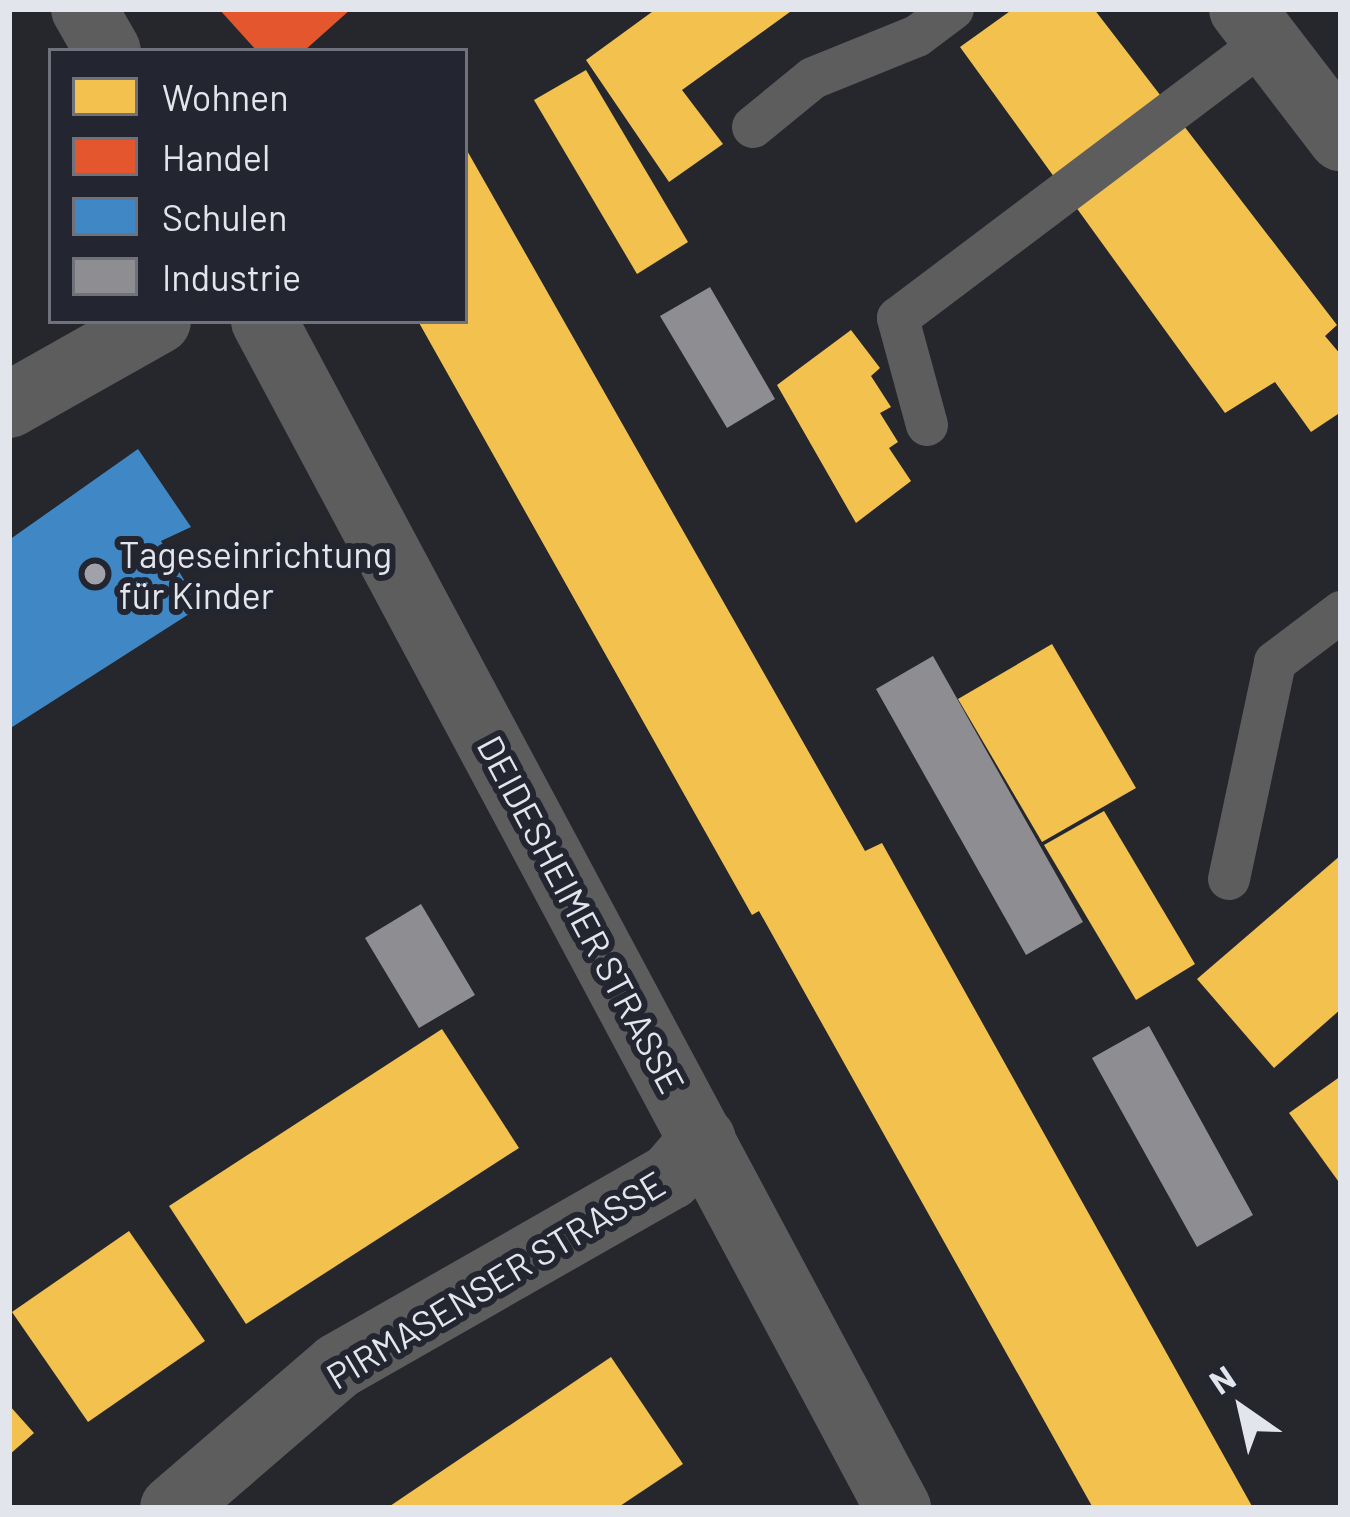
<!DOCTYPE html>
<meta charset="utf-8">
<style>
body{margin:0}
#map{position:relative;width:1350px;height:1517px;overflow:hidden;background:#26272d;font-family:Barlow,sans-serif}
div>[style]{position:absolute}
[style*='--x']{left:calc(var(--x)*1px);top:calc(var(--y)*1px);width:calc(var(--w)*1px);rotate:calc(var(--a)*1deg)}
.homes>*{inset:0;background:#f2c14e}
.shops>*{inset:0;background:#e4572e}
.schools>*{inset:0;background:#3f88c5}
.industry>*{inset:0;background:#8d8d92}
.lane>*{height:42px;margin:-21px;padding:0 21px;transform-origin:21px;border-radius:21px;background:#5d5d5d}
.street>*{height:66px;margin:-33px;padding:0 33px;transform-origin:33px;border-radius:33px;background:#5d5d5d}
.dots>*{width:33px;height:33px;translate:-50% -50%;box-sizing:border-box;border:6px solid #232630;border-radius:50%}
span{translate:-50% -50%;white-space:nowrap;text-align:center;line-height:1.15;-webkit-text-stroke:12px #232630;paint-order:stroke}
.poi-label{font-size:36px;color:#e3e5ec}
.left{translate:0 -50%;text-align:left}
.street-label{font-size:36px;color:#e3e5ec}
.frame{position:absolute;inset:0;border:12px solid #e3e5ec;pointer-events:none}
.legend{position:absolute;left:48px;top:48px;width:420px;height:276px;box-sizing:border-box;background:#232630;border:3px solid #70727b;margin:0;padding:15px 21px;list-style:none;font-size:36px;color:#e3e5ec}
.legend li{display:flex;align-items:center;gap:24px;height:60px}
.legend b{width:60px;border:3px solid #70727b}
.north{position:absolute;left:1182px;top:1349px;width:120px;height:120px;-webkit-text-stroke:9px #232630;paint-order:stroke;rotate:326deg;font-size:33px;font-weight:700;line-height:48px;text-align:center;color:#e3e5ec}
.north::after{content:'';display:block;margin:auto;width:42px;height:54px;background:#e3e5ec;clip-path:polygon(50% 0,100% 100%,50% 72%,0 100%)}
</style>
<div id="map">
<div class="homes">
<div style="clip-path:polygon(656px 9px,794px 9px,682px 90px,723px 144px,669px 182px,586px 60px)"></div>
<div style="clip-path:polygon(1013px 9px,1094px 9px,1337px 325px,1325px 336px,1341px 355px,1341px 412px,1311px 432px,1275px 382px,1225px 413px,960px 47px)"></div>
<div style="clip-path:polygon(586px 70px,688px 242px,637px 274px,534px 100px)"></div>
<div style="clip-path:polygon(465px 147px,865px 851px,882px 843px,1253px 1508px,1093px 1508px,759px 911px,752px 915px,418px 321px,465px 321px)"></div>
<div style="clip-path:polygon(851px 330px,880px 368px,871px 376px,891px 407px,880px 413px,898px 442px,889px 448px,911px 481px,856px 523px,777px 385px)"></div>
<div style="clip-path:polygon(1052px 644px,1136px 788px,1042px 842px,958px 699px)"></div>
<div style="clip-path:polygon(1104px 811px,1195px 964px,1136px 1000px,1044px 845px)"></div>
<div style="clip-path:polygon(1341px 855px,1341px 1009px,1274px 1068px,1197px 979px)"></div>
<div style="clip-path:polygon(442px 1029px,519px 1148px,246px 1324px,169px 1206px)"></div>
<div style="clip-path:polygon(1341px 1076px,1341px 1185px,1289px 1113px)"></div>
<div style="clip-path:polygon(129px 1231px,205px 1341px,88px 1422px,12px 1312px)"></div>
<div style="clip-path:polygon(611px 1357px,683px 1464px,617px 1508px,387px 1508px)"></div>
<div style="clip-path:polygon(9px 1405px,34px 1433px,9px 1455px)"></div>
</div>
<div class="shops">
<div style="clip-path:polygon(219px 9px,351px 9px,304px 51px,257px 51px)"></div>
</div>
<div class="schools">
<div style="clip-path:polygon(138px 449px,191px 527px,161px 541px,200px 607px,9px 729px,9px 540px)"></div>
</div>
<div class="industry">
<div style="clip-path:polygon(710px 287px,775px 399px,727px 428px,660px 316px)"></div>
<div style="clip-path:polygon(933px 656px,1083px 922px,1026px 955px,876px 689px)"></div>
<div style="clip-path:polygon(421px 904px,475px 995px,419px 1028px,365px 938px)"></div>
<div style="clip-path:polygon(1149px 1026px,1253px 1215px,1197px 1247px,1092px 1058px)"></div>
</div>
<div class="lane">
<div style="--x:753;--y:127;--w:77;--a:-39.2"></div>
<div style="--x:813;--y:78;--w:112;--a:-22"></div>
<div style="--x:917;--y:36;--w:45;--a:-36.9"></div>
<div style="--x:927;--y:425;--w:111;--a:-105.2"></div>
<div style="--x:898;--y:318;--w:461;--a:-37"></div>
<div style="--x:1229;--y:879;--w:222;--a:-78"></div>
<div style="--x:1275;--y:662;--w:83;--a:-37.1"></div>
</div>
<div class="street">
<div style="--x:84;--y:9;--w:48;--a:60.3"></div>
<div style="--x:1242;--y:9;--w:163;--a:52.5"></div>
<div style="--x:264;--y:321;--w:1346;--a:61.89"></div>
<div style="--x:9;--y:405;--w:171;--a:-29.4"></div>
<div style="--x:173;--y:1508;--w:218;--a:-40.7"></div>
<div style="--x:338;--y:1366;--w:382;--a:-29.7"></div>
<div style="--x:670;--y:1177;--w:50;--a:-49"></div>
</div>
<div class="dots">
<div style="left:95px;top:574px;background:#a1a2a9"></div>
</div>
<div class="poi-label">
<span class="left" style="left:119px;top:574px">Tageseinrichtung<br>für Kinder</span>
</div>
<div class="street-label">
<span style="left:582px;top:914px;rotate:62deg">DEIDESHEIMER STRASSE</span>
<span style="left:495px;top:1279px;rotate:-31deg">PIRMASENSER STRASSE</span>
</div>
<div class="frame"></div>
<ul class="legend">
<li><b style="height:33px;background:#f2c14e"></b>Wohnen</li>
<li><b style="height:33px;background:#e4572e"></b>Handel</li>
<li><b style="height:33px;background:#3f88c5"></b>Schulen</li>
<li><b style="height:33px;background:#8d8d92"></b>Industrie</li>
</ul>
<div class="north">N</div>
</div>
